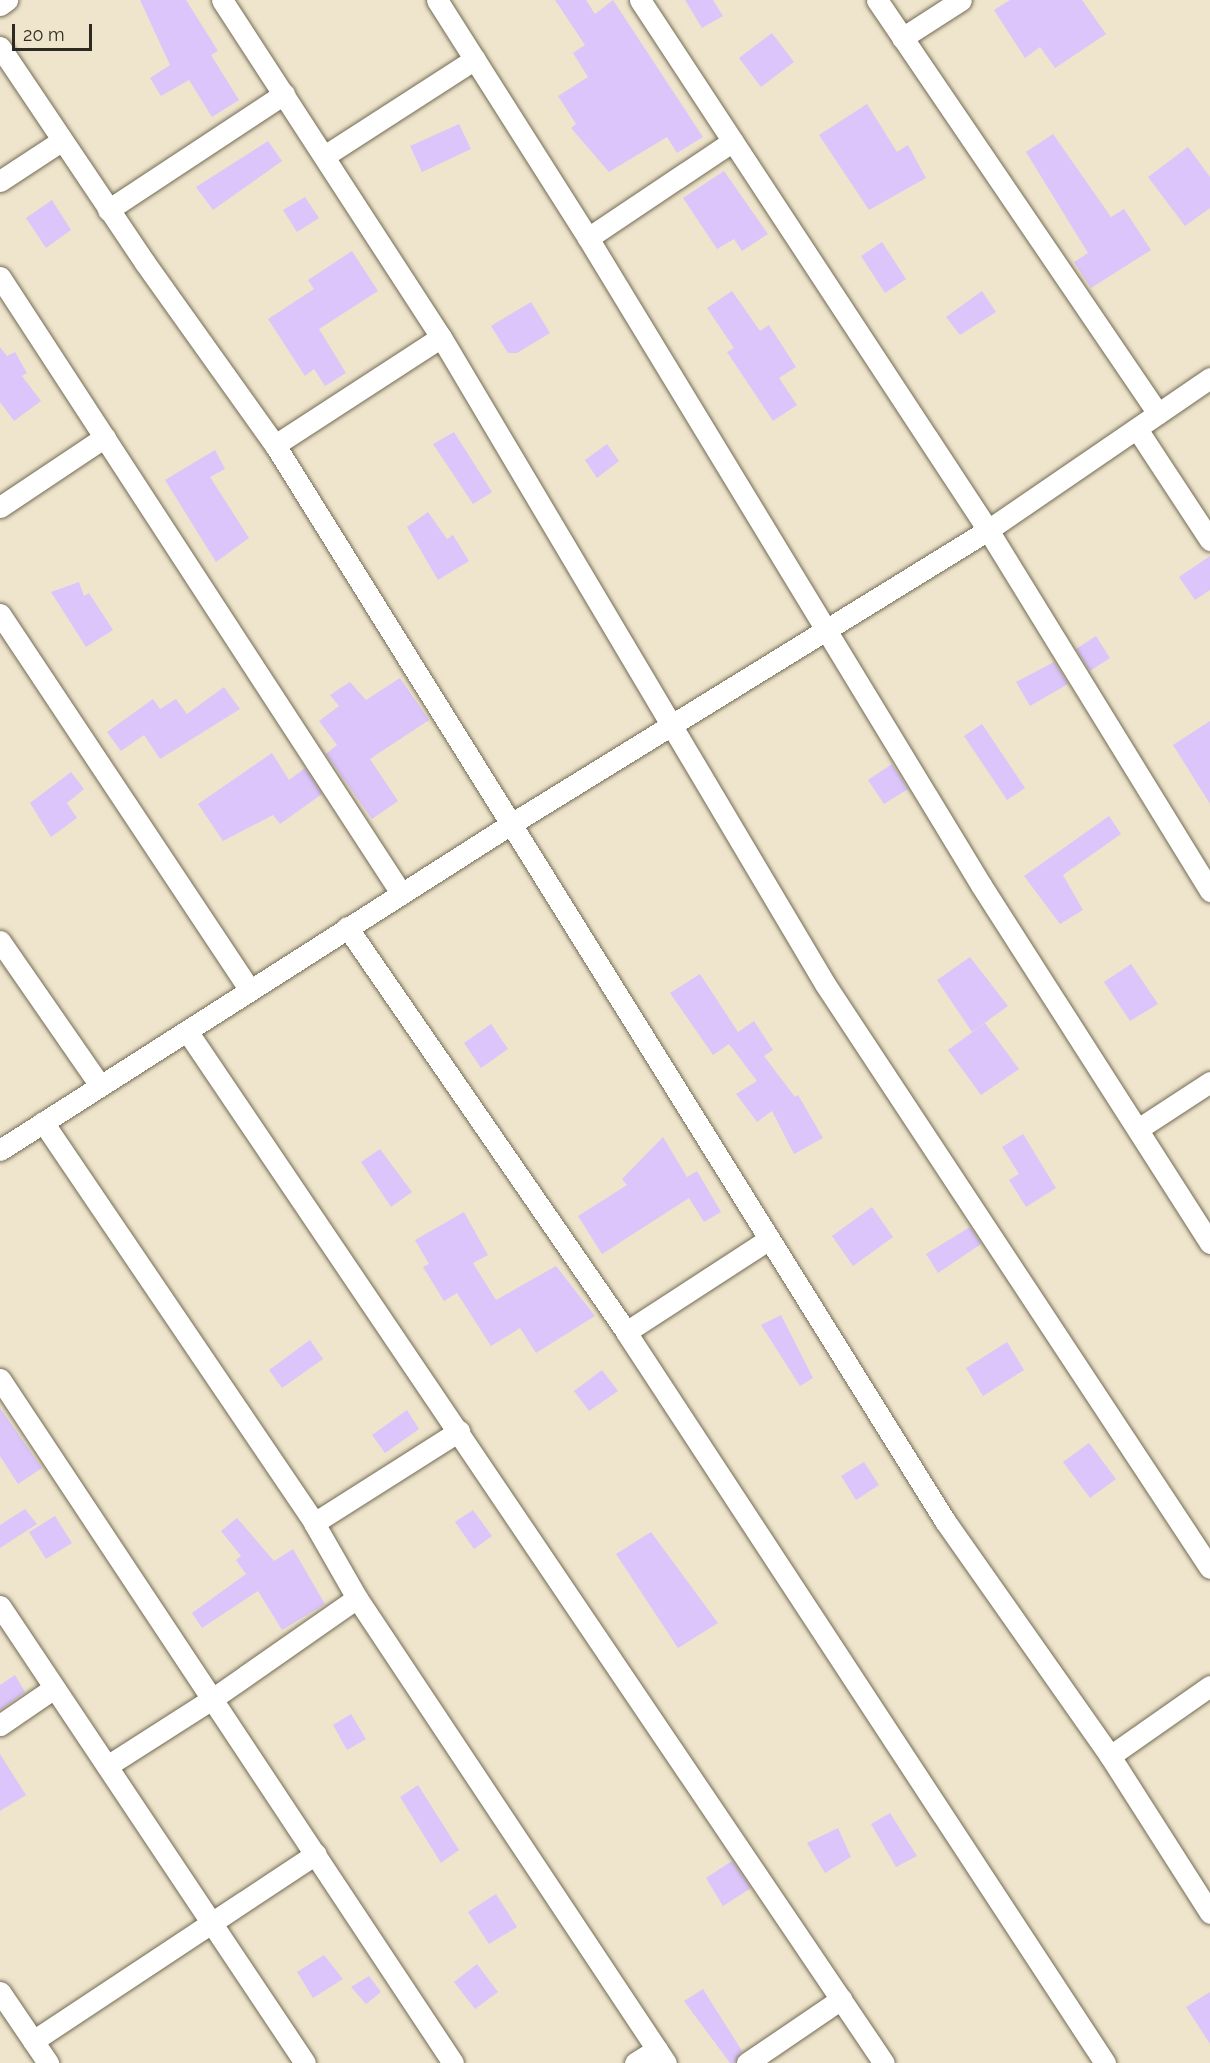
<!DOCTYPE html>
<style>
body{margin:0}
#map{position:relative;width:1210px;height:2063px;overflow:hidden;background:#efe5cc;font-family:Raleway,sans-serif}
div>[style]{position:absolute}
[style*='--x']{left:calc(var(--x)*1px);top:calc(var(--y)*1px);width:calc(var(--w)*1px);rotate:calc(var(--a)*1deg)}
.building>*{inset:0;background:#dbc5fa}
.roads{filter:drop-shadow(0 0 2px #736b55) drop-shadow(0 0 2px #736b55)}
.street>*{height:21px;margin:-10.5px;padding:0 10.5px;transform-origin:10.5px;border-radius:10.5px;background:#fff}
span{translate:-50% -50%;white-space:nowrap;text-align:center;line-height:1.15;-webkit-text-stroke:5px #efe5cc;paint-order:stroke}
.scale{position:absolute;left:12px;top:24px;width:80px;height:27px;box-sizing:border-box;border:3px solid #2e2a21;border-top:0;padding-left:8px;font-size:18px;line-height:21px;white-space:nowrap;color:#2e2a21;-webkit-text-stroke:4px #efe5cc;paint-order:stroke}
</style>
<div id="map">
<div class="building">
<div style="clip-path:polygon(140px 0,186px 0,218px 51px,211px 55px,239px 100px,212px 117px,189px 80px,161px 96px,150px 78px,170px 65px)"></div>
<div style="clip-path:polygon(555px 0,586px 0,595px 14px,613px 0,703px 137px,677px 153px,667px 137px,609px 172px,571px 128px,576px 124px,558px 96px,588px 77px,573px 53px,585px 45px)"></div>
<div style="clip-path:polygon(685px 0,713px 0,723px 16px,702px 28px)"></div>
<div style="clip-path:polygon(1010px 0,1082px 0,1106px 34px,1055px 68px,1040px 47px,1025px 58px,994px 10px)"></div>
<div style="clip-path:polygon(772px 33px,794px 62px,761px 87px,739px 58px)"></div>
<div style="clip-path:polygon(867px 104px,897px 152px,908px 145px,926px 178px,869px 210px,819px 135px)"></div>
<div style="clip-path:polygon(459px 124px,471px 149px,422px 172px,410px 146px)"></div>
<div style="clip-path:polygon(1053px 134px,1111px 217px,1124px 209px,1151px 250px,1091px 288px,1074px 262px,1088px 253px,1026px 152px)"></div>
<div style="clip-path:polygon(268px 141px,282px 161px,213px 210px,196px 187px)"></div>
<div style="clip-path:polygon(1188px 147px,1210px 177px,1210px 208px,1185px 226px,1148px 177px)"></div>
<div style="clip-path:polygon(724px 171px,768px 234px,742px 251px,734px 239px,717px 249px,683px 198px)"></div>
<div style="clip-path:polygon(305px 197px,319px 218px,297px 232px,283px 210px)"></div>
<div style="clip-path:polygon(52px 200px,71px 230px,46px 248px,26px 218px)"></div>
<div style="clip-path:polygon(882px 242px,906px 279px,885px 293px,861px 256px)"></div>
<div style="clip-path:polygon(352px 251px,378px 291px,319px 329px,346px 373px,325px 386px,314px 369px,305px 376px,268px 319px,314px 289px,308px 280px)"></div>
<div style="clip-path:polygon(732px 291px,760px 331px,769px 325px,796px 367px,779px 378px,797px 405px,773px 421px,727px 352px,734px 348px,707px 308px)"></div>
<div style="clip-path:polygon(982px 291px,996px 312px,960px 335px,946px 317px)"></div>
<div style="clip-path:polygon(531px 302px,550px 333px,517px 353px,508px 353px,491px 326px)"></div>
<div style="clip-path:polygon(0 347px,7px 356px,15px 352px,27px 373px,22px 376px,41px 401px,14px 421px,0 402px)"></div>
<div style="clip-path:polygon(454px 432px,492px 492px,473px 504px,433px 444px)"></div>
<div style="clip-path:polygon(607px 444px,619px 461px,597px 478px,585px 460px)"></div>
<div style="clip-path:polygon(215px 450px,225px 469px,210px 477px,249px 538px,216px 562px,165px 480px)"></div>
<div style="clip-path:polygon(428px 512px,447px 539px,453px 535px,469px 561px,438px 580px,407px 527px)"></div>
<div style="clip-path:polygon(1210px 556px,1210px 590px,1195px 600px,1179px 577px)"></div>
<div style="clip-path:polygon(79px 582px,84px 596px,89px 593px,113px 630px,86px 647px,51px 592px)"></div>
<div style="clip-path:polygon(1096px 636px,1110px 658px,1090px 671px,1076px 649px)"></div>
<div style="clip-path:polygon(1054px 662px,1068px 684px,1030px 706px,1016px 682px)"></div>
<div style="clip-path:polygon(400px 678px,429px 720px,370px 759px,398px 801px,372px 819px,326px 754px,337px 745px,319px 721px,339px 706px,330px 695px,350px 682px,366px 700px)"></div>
<div style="clip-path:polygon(224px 687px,240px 709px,160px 759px,144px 735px,121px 751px,107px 732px,153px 699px,160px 709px,176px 699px,187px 714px)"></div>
<div style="clip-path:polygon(1210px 721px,1210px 804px,1173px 745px)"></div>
<div style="clip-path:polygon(982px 724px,1025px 788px,1007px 800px,964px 736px)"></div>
<div style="clip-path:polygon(272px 753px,289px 780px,305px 768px,322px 794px,280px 824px,273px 815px,223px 841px,198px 804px)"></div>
<div style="clip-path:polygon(892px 764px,908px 789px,884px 804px,868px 780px)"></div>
<div style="clip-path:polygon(71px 772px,84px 789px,67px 803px,77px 818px,51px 837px,30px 803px)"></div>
<div style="clip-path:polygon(1109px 816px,1121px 834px,1063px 875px,1083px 910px,1060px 924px,1024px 876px)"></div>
<div style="clip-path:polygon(970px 957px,1008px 1006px,972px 1032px,937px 980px)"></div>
<div style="clip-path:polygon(1131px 964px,1158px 1004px,1130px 1021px,1104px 982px)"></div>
<div style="clip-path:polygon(700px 974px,738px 1032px,754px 1021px,773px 1050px,764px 1056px,795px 1097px,798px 1095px,823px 1138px,794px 1154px,772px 1111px,757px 1122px,736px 1094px,757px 1081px,729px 1044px,713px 1055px,670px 993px)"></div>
<div style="clip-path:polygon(985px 1023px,1019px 1069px,981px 1095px,948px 1050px)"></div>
<div style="clip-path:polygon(491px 1024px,508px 1049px,481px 1068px,464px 1043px)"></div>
<div style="clip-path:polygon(1023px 1134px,1056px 1188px,1026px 1207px,1009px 1180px,1019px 1174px,1002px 1147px)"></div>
<div style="clip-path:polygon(663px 1137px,687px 1177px,697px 1171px,721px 1212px,704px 1222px,689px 1198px,602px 1254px,578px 1216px,627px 1185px,622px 1179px)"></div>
<div style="clip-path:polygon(380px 1149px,412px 1192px,391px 1207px,361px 1162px)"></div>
<div style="clip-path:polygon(872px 1207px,893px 1237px,853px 1266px,832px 1236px)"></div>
<div style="clip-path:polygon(464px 1212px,488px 1255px,473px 1263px,496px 1300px,556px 1266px,595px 1316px,536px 1353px,520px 1328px,491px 1346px,457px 1293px,444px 1301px,423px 1267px,429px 1264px,415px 1240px)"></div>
<div style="clip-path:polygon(970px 1227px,981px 1244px,938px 1273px,926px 1254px)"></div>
<div style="clip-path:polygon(781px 1315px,813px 1378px,800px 1386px,761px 1325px)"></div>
<div style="clip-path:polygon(310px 1340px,323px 1359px,282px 1388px,269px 1370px)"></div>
<div style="clip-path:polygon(1007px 1342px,1024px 1370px,983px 1396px,966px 1368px)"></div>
<div style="clip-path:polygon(602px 1370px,618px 1391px,589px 1411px,574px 1391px)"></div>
<div style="clip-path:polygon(0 1408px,42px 1468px,18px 1484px,0 1456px)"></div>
<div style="clip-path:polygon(407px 1410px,419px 1429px,385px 1453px,372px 1435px)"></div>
<div style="clip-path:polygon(1089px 1443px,1116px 1479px,1090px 1498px,1063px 1462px)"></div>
<div style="clip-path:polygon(864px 1462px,879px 1485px,856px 1500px,841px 1476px)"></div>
<div style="clip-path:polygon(25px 1509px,37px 1524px,0 1548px,0 1525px)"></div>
<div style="clip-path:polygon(473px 1510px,492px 1536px,474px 1549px,455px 1522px)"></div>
<div style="clip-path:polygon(55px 1516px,72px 1543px,46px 1559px,29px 1532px)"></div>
<div style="clip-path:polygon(237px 1518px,274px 1561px,293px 1549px,325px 1604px,282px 1630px,258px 1591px,202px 1628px,192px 1613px,246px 1574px,236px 1560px,241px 1556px,221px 1531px)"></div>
<div style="clip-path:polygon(651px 1532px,718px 1623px,678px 1648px,616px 1554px)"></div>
<div style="clip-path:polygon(15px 1675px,25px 1692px,0 1710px,0 1685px)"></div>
<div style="clip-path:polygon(351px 1714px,366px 1739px,347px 1750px,333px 1725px)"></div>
<div style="clip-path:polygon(0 1754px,26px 1795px,0 1811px)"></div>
<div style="clip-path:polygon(418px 1785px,459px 1850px,441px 1863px,400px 1797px)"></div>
<div style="clip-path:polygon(890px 1813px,917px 1856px,896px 1867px,871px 1824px)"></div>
<div style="clip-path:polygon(838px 1828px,851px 1857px,825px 1873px,807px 1843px)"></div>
<div style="clip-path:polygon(732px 1861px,751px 1888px,723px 1906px,706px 1878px)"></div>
<div style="clip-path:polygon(496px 1894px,517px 1927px,489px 1944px,468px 1912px)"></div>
<div style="clip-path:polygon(324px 1955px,343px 1979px,313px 1998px,297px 1972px)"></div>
<div style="clip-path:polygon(477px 1964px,498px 1992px,475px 2009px,454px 1982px)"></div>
<div style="clip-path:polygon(369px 1976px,381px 1992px,366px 2004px,351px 1987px)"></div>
<div style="clip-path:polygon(703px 1989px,742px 2051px,734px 2063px,730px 2063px,684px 2001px)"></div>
<div style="clip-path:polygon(1210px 1992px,1210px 2044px,1186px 2007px)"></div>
</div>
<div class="roads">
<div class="street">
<div style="--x:222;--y:0;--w:402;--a:57"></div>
<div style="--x:441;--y:337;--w:752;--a:59.31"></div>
<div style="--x:825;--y:984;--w:699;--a:56.61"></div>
<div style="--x:437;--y:0;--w:282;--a:57.6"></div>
<div style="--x:588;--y:238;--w:757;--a:58.72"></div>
<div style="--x:981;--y:885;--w:425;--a:57.4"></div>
<div style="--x:640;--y:0;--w:634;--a:56.71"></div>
<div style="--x:988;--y:530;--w:424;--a:58.4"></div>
<div style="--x:877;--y:0;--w:500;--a:55.8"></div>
<div style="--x:0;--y:5;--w:9;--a:-36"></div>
<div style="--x:902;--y:38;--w:70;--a:-32.8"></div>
<div style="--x:0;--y:47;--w:260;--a:56.1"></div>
<div style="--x:145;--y:263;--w:224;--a:54.5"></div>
<div style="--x:275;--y:445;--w:1268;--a:58.09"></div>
<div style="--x:945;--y:1521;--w:287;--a:54.9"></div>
<div style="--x:1110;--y:1756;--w:186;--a:57.5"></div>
<div style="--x:326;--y:155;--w:177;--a:-32.8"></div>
<div style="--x:0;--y:181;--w:73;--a:-33.3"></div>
<div style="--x:108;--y:210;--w:211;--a:-33.4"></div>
<div style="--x:588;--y:238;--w:174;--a:-33.8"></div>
<div style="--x:0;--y:277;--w:735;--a:56.94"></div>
<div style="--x:1137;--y:429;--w:133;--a:56.7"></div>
<div style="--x:275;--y:445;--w:198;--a:-33"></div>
<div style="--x:0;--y:507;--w:126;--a:-33.7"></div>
<div style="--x:0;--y:614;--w:450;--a:56.4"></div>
<div style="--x:347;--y:927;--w:492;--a:55.4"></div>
<div style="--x:626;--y:1332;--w:874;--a:56.76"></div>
<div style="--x:0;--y:941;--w:174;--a:55.3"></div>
<div style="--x:187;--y:1031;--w:1245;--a:55.97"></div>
<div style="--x:43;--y:1122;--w:484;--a:55.9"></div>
<div style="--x:314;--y:1523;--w:86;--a:60.2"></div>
<div style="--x:357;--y:1598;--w:558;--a:56.4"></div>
<div style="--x:1138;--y:1129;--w:86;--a:-33.1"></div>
<div style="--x:0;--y:1150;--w:606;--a:-32.54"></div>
<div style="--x:511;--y:824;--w:560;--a:-31.65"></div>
<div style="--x:988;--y:530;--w:269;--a:-34.4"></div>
<div style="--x:626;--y:1332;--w:171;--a:-33"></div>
<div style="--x:0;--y:1379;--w:820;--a:56.48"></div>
<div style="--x:314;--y:1523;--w:172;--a:-32.4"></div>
<div style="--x:0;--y:1606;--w:549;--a:56.28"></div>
<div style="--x:0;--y:1725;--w:65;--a:-34.4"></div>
<div style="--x:1110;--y:1756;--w:122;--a:-35"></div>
<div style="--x:107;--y:1766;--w:128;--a:-32.6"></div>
<div style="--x:215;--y:1697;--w:173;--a:-34.9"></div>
<div style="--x:0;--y:1992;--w:86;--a:55.9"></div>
<div style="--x:33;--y:2041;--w:339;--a:-33.5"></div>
<div style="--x:635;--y:2063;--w:26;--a:-32"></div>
<div style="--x:747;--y:2063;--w:114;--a:-34.2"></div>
</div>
</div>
<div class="scale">20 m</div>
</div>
